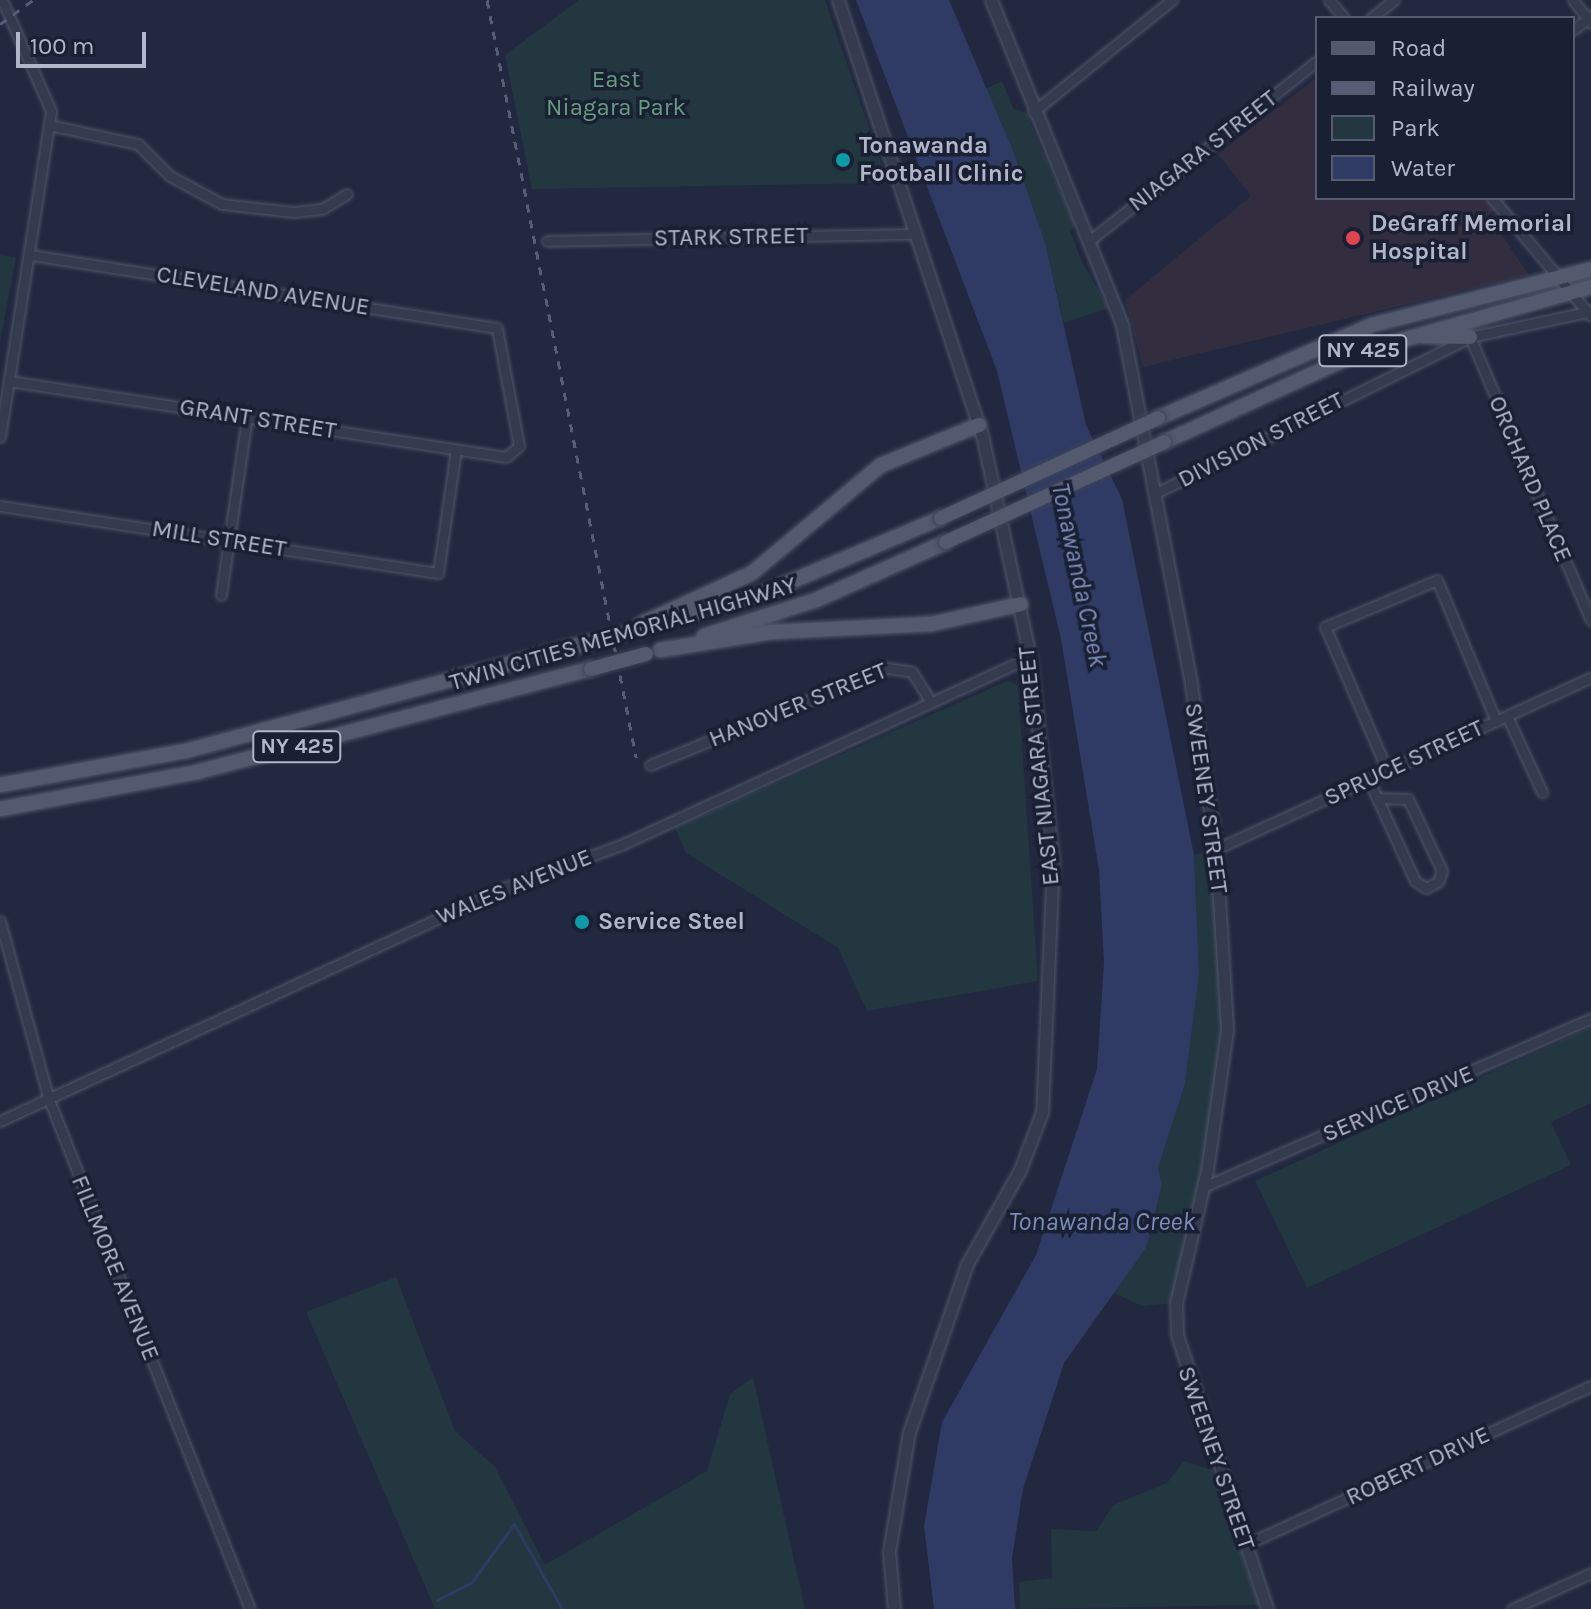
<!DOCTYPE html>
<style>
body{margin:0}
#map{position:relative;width:1591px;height:1609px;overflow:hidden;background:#21283f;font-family:Karla,sans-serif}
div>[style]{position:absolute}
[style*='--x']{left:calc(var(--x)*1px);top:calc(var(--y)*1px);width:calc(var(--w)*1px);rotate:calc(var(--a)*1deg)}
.medical>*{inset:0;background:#332e3f}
.green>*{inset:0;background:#233740}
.water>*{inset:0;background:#2f3b64}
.stream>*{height:3px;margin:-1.5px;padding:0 1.5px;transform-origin:1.5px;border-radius:1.5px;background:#2f3b64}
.roads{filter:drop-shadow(0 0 2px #50566a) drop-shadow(0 0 2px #50566a)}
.minor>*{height:9px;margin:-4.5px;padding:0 4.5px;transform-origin:4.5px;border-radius:4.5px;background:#353b4f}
.tertiary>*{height:11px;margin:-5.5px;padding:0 5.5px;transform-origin:5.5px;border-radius:5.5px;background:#353b4f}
.primary>*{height:14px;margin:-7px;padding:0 7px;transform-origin:7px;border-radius:7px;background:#53596f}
.rail>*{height:3px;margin-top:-1.5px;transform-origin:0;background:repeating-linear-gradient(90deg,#565e76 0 8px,transparent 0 16px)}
.bridges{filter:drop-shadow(0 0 2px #3e4458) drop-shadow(0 0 2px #3e4458)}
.primary-bridge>*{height:14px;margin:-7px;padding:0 7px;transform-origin:7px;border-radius:7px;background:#53596f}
.dots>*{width:22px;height:22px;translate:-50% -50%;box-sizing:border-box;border:4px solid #1a2033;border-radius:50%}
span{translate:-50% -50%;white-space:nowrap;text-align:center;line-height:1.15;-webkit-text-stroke:7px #1a2033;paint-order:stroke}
.shield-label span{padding:2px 6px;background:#1a2033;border:2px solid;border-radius:6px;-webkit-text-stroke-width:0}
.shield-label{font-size:22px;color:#b1b6ca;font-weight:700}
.park-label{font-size:24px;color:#659d7d}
.poi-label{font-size:24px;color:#b1b6ca;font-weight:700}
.left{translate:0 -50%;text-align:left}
.street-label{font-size:24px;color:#b1b6ca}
.water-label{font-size:26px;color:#7d8bb9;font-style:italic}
.legend{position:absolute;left:1315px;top:16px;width:260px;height:184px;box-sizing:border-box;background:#1a2033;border:2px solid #565c6f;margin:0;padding:10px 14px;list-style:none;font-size:24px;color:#b1b6ca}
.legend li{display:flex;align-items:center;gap:16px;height:40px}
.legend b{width:40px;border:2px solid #565c6f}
.scale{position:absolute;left:16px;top:32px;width:130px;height:36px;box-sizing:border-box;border:4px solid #b1b6ca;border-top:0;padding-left:10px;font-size:24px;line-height:28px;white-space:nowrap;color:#b1b6ca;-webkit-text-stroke:6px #1a2033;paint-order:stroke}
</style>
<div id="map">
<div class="medical">
<div style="clip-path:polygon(1317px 77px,1317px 198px,1509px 198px,1488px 215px,1529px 275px,1143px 367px,1125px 300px,1251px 196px,1218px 154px)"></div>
</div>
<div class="green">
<div style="clip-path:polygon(579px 0,825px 0,888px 183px,532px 189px,505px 55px)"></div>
<div style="clip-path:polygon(1002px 81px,1013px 108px,1026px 113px,1075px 226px,1070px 231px,1083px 264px,1109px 308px,1064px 323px,1046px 246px,985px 89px)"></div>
<div style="clip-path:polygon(0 255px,16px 257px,0 342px)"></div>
<div style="clip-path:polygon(1007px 681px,1018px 686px,1038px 981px,867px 1011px,838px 948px,686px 853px,675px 828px)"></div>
<div style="clip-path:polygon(1216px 849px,1227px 1030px,1207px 1170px,1176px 1303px,1142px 1306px,1112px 1292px,1146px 1248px,1162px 1185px,1158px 1168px,1185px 1084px,1199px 974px,1194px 855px)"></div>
<div style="clip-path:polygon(1591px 1027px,1591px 1103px,1551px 1122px,1571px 1165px,1307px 1288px,1255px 1181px)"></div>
<div style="clip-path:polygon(396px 1277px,455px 1431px,495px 1467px,545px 1565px,707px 1471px,730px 1394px,753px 1377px,805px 1609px,435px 1609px,306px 1312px)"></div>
<div style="clip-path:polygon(1184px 1461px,1212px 1470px,1259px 1605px,1020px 1609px,1019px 1582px,1052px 1578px,1051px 1529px,1096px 1531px,1113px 1505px,1167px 1483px)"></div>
</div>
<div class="water">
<div style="clip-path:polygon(856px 0,949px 0,1013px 151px,1046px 246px,1086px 425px,1122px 499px,1194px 855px,1199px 974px,1185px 1084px,1158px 1168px,1162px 1185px,1146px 1248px,1064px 1363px,1023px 1489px,1012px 1558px,1015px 1609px,934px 1609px,924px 1526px,942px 1422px,1036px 1255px,1097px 1069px,1104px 962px,1099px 870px,1061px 639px,997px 371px)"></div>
</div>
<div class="stream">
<div style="--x:437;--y:1600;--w:38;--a:-27"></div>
<div style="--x:471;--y:1583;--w:73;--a:-53.9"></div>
<div style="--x:514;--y:1524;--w:98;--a:60.5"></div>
</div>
<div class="roads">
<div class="minor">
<div style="--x:1329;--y:0;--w:23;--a:50"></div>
<div style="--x:1573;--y:0;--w:29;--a:52"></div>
<div style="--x:1371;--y:18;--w:29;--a:-38"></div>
<div style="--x:1573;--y:30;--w:23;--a:-38"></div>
<div style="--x:1033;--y:112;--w:179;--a:-38.9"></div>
<div style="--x:49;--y:125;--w:91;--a:12.1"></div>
<div style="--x:138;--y:144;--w:45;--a:45"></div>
<div style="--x:170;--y:176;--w:59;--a:28.3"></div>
<div style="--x:222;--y:204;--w:71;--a:6.4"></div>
<div style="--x:293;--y:212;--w:29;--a:-6"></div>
<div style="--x:322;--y:209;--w:29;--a:-31"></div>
<div style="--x:1492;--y:198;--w:153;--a:50.1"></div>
<div style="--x:547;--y:241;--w:369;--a:-1.1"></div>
<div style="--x:1089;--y:241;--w:290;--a:-38.3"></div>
<div style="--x:1470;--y:337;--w:308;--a:66.9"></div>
<div style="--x:9;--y:381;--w:503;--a:8.69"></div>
<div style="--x:506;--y:457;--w:17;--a:-40"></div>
<div style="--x:519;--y:446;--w:120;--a:-100.6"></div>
<div style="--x:497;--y:328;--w:474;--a:-171.1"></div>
<div style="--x:0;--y:437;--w:330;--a:-81.1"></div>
<div style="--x:51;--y:111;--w:121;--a:-113.8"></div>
<div style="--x:1156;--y:493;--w:351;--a:-26.4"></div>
<div style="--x:1470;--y:337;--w:124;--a:-12.1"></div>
<div style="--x:0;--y:506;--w:443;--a:8.7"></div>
<div style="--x:438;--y:573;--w:125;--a:-81.7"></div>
<div style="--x:221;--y:595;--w:180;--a:-81.7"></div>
<div style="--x:1507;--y:716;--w:84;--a:65.3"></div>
<div style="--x:650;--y:765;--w:257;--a:-22.2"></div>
<div style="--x:888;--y:668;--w:24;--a:9"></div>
<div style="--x:912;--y:672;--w:36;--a:58"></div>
<div style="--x:1387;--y:770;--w:156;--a:-113.4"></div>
<div style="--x:1325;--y:627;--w:121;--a:-22.8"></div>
<div style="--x:1437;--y:580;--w:153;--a:67.3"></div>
<div style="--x:1368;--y:778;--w:22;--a:66"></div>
<div style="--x:1377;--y:798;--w:91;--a:65.4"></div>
<div style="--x:1415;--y:881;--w:13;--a:32"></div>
<div style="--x:1426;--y:888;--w:13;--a:-27"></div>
<div style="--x:1438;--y:882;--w:12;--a:-70"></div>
<div style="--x:1442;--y:871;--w:80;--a:-115.3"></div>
<div style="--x:1408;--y:799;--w:31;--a:-178"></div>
<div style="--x:1216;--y:849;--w:413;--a:-24.6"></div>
<div style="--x:0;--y:921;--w:182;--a:74.7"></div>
<div style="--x:48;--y:1097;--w:550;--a:68.47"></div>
<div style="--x:0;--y:1121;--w:555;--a:-24.81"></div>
<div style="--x:504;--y:888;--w:125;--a:-20.2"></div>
<div style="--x:621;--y:845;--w:450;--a:-24.7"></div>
<div style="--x:1203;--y:1187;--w:423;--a:-23.5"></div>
<div style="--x:1245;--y:1545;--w:381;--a:-24.7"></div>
<div style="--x:1512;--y:1609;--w:87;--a:-24.5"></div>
</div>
<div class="tertiary">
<div style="--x:838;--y:0;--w:458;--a:71.7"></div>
<div style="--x:982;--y:435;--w:227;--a:77.8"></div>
<div style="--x:1030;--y:657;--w:206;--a:83.6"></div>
<div style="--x:1053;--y:862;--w:250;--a:92.5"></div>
<div style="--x:1042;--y:1112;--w:62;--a:110.8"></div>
<div style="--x:1020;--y:1170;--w:108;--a:119.4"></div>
<div style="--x:967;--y:1264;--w:178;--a:109"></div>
<div style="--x:909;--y:1432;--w:122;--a:99.5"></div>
<div style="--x:889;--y:1552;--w:57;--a:85"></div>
<div style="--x:991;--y:0;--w:350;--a:68"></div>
<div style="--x:1122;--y:325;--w:367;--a:79.1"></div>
<div style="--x:1191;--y:685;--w:166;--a:81.3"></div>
<div style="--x:1216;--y:849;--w:181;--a:86.5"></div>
<div style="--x:1227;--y:1030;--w:141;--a:98.1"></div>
<div style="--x:1207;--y:1170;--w:137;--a:103.1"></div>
<div style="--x:1176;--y:1303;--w:32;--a:88"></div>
<div style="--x:1177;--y:1335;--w:288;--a:71.8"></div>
</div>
<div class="primary">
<div style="--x:1423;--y:336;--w:47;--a:1.2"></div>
<div style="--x:1158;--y:418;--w:233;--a:-23.5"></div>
<div style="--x:1372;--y:325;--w:226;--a:-14.3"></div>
<div style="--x:1164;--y:442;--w:219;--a:-24.6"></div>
<div style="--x:1363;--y:351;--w:237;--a:-15.7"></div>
<div style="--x:684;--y:616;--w:76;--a:-15.3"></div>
<div style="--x:757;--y:596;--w:200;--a:-23"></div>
<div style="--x:641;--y:624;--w:122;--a:-24.7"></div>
<div style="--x:752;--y:573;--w:168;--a:-39.9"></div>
<div style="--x:881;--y:465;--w:106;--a:-22.2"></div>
<div style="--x:704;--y:636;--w:118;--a:-17.8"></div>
<div style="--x:816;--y:600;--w:142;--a:-24"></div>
<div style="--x:660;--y:650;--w:113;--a:-9.1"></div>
<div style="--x:772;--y:632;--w:159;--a:-2.9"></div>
<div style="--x:931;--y:624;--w:92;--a:-12.5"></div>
<div style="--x:0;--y:785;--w:189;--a:-10.4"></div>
<div style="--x:186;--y:751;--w:415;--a:-15.1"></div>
<div style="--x:0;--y:809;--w:200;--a:-10.6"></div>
<div style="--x:197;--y:772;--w:407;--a:-14.7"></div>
</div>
</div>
<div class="rail">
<div style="--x:487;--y:0;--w:772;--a:78.86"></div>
<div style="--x:0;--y:24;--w:41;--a:-36"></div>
</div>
<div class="bridges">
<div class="primary-bridge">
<div style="--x:941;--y:518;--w:239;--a:-24.7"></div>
<div style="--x:946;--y:542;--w:240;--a:-24.6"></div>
<div style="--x:587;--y:643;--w:56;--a:-14.5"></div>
<div style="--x:591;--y:669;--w:57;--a:-15.3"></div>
</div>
</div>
<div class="dots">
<div style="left:843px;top:160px;background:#0f9aa8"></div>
<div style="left:1353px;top:238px;background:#e0444e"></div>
<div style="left:582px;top:922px;background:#0f9aa8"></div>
</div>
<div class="shield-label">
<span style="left:1363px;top:351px">NY 425</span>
<span style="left:297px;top:747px">NY 425</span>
</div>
<div class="park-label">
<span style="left:616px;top:94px">East<br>Niagara Park</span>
</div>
<div class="poi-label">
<span class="left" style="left:859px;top:160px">Tonawanda<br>Football Clinic</span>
<span class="left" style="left:1371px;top:238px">DeGraff Memorial<br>Hospital</span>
<span class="left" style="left:598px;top:922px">Service Steel</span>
</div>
<div class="street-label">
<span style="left:1203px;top:151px;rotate:-38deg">NIAGARA STREET</span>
<span style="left:731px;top:237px;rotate:-1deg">STARK STREET</span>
<span style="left:263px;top:291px;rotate:9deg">CLEVELAND AVENUE</span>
<span style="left:258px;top:419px;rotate:9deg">GRANT STREET</span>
<span style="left:1261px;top:440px;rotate:-27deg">DIVISION STREET</span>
<span style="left:1530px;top:479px;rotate:67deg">ORCHARD PLACE</span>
<span style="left:219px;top:539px;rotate:9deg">MILL STREET</span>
<span style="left:623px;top:634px;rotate:-16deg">TWIN CITIES MEMORIAL HIGHWAY</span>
<span style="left:798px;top:705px;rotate:-22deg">HANOVER STREET</span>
<span style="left:1404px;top:763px;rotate:-25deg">SPRUCE STREET</span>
<span style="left:1039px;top:766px;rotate:-96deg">EAST NIAGARA STREET</span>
<span style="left:1206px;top:798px;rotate:82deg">SWEENEY STREET</span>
<span style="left:514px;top:887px;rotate:-22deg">WALES AVENUE</span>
<span style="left:1398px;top:1104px;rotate:-23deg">SERVICE DRIVE</span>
<span style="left:115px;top:1268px;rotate:68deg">FILLMORE AVENUE</span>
<span style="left:1216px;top:1458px;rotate:71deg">SWEENEY STREET</span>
<span style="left:1418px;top:1466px;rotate:-25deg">ROBERT DRIVE</span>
</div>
<div class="water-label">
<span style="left:1079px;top:575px;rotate:78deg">Tonawanda Creek</span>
<span style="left:1102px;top:1222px">Tonawanda Creek</span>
</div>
<ul class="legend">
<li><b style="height:10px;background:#53596f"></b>Road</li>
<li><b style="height:10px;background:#565e76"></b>Railway</li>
<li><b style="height:22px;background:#233740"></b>Park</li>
<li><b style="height:22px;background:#2f3b64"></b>Water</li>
</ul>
<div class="scale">100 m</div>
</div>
